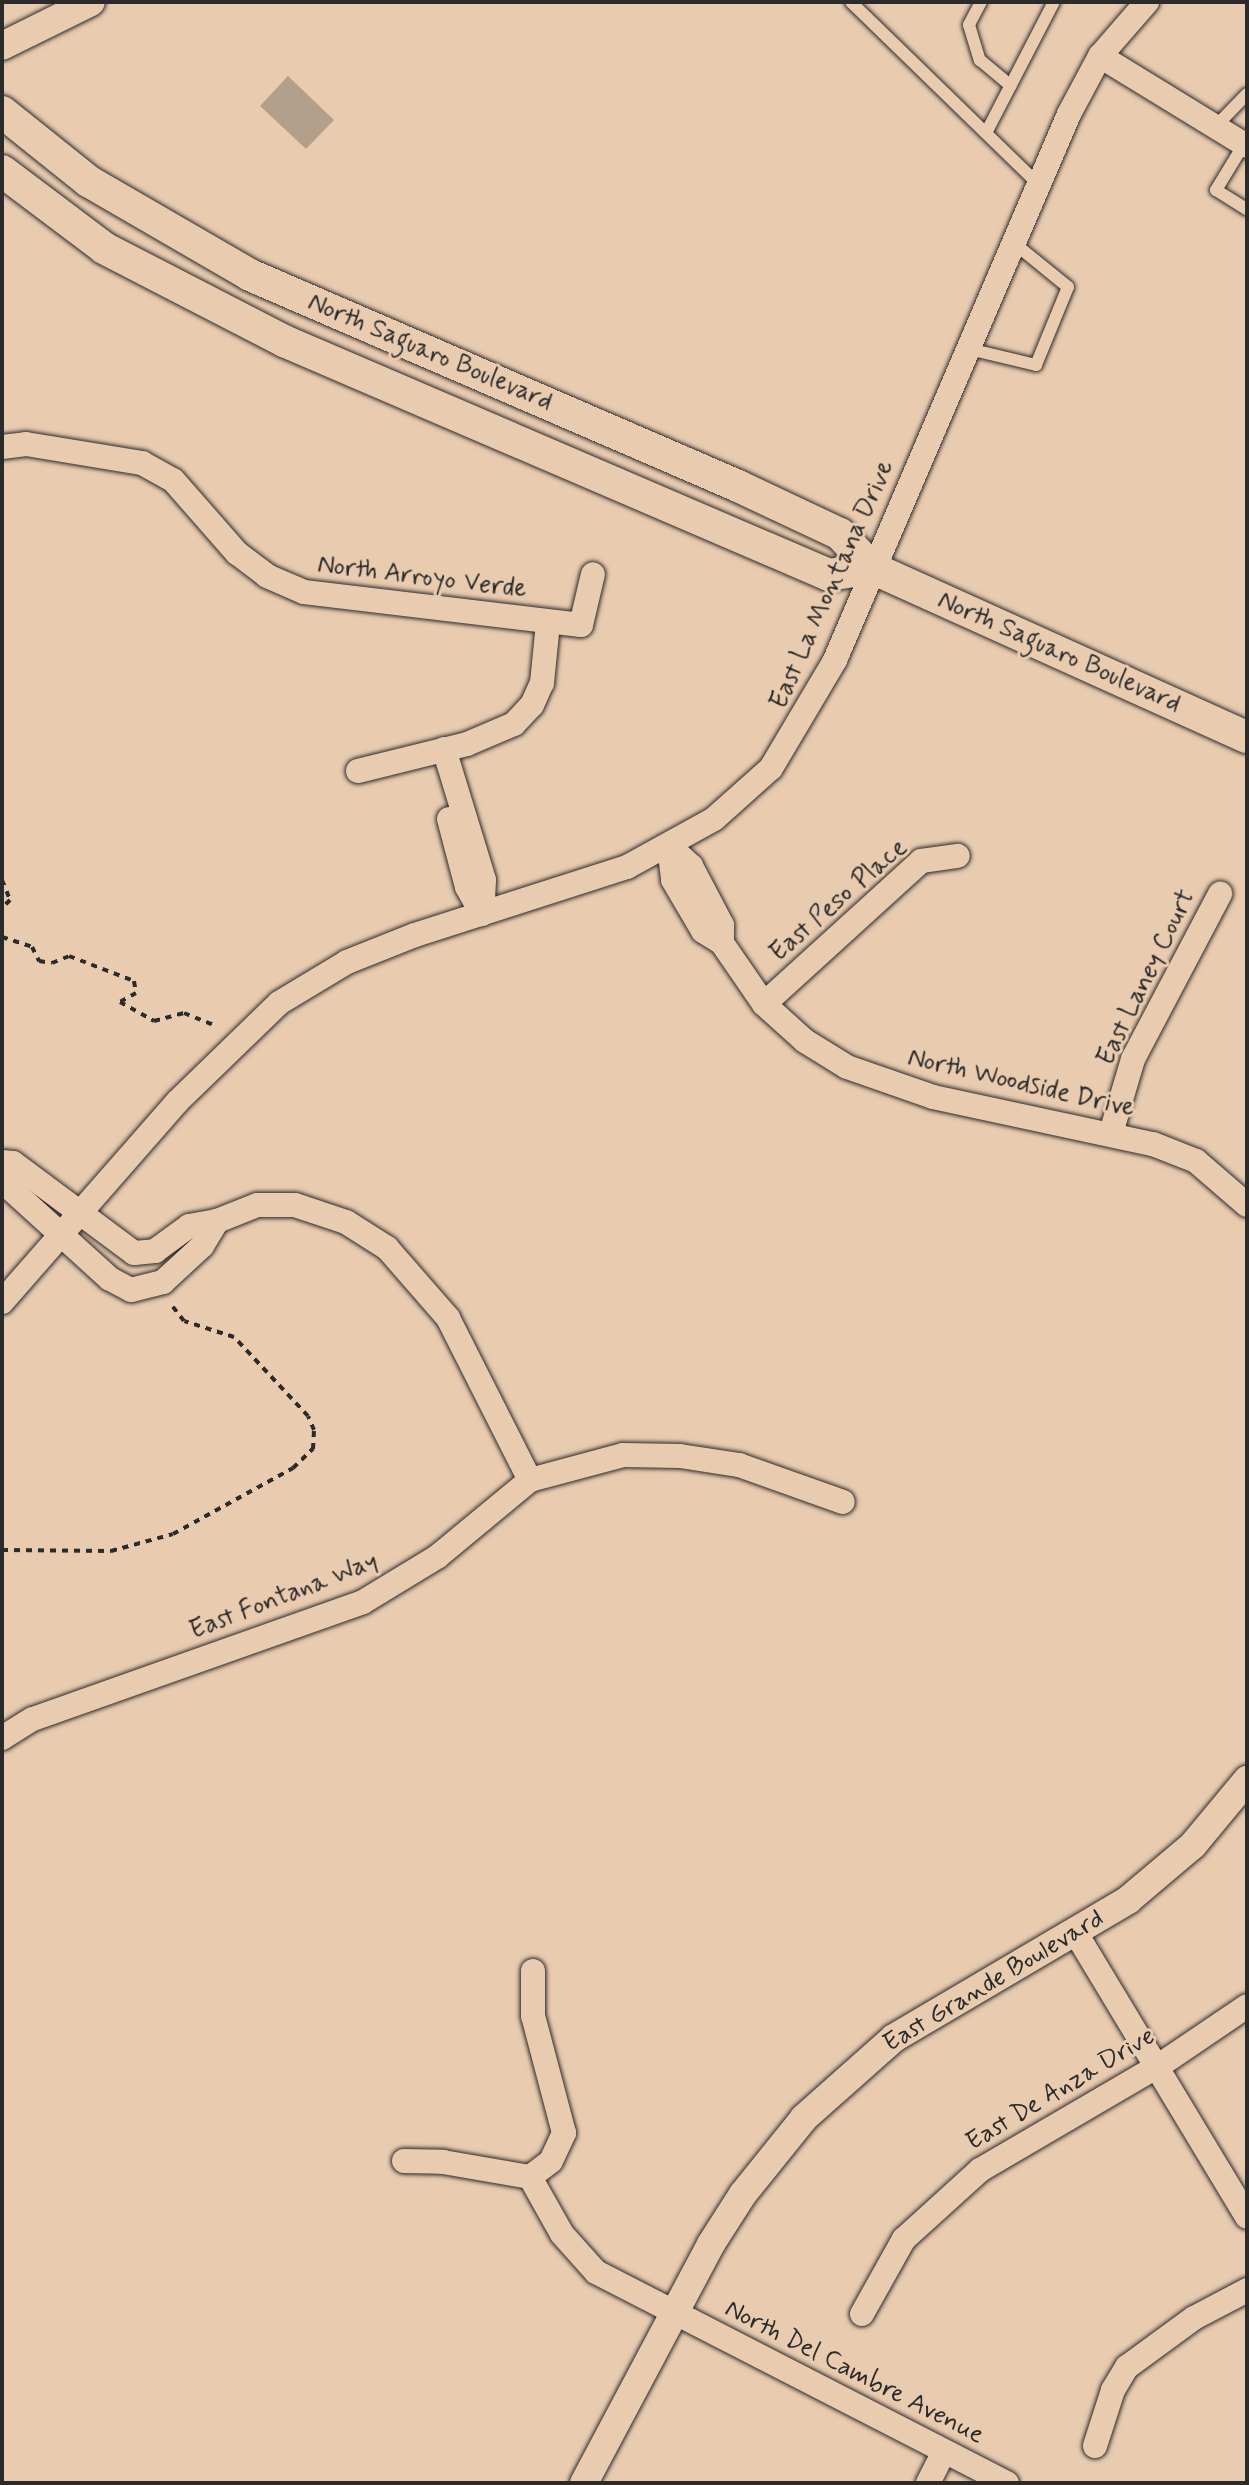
<!DOCTYPE html>
<style>
body{margin:0}
#map{position:relative;width:1249px;height:2485px;overflow:hidden;background:#e9cbb0;font-family:Mynerve,sans-serif}
div>[style]{position:absolute}
[style*='--x']{left:calc(var(--x)*1px);top:calc(var(--y)*1px);width:calc(var(--w)*1px);rotate:calc(var(--a)*1deg)}
.building>*{inset:0;background:#b49f8b}
.path>*{height:4px;margin-top:-2px;transform-origin:0;background:repeating-linear-gradient(90deg,#2b2b2b 0 6px,transparent 0 12px)}
.roads{filter:drop-shadow(0 0 2px #2b2b2b) drop-shadow(0 0 2px #2b2b2b)}
.service>*{height:12px;margin:-6px;padding:0 6px;transform-origin:6px;border-radius:6px;background:#e9cbb0}
.minor>*{height:24px;margin:-12px;padding:0 12px;transform-origin:12px;border-radius:12px;background:#e9cbb0}
.tertiary>*{height:28px;margin:-14px;padding:0 14px;transform-origin:14px;border-radius:14px;background:#e9cbb0}
.secondary>*{height:32px;margin:-16px;padding:0 16px;transform-origin:16px;border-radius:16px;background:#e9cbb0}
span{translate:-50% -50%;white-space:nowrap;text-align:center;line-height:1.15;-webkit-text-stroke:6px #e9cbb0;paint-order:stroke}
.street-label{font-size:26px;color:#2b2b2b}
.frame{position:absolute;inset:0;border:4px solid #2b2b2b;pointer-events:none}
</style>
<div id="map">
<div class="building">
<div style="clip-path:polygon(288px 76px,334px 120px,306px 149px,260px 106px)"></div>
</div>
<div class="path">
<div style="--x:2;--y:880;--w:22;--a:68"></div>
<div style="--x:10;--y:900;--w:11;--a:135"></div>
<div style="--x:2;--y:937;--w:32;--a:18"></div>
<div style="--x:32;--y:947;--w:16;--a:63"></div>
<div style="--x:39;--y:961;--w:13;--a:9"></div>
<div style="--x:52;--y:963;--w:18;--a:-22"></div>
<div style="--x:69;--y:956;--w:70;--a:21"></div>
<div style="--x:134;--y:981;--w:12;--a:81"></div>
<div style="--x:136;--y:993;--w:18;--a:151"></div>
<div style="--x:120;--y:1002;--w:39;--a:29"></div>
<div style="--x:154;--y:1021;--w:31;--a:-15"></div>
<div style="--x:184;--y:1013;--w:31;--a:22"></div>
<div style="--x:2;--y:1550;--w:109;--a:0.5"></div>
<div style="--x:111;--y:1551;--w:64;--a:-15.3"></div>
<div style="--x:173;--y:1534;--w:137;--a:-28.8"></div>
<div style="--x:293;--y:1468;--w:28;--a:-44"></div>
<div style="--x:313;--y:1449;--w:19;--a:-87"></div>
<div style="--x:314;--y:1430;--w:15;--a:-113"></div>
<div style="--x:308;--y:1416;--w:108;--a:-133.1"></div>
<div style="--x:234;--y:1337;--w:52;--a:-162.3"></div>
<div style="--x:184;--y:1321;--w:23;--a:-128"></div>
</div>
<div class="roads">
<div class="service">
<div style="--x:851;--y:2;--w:264;--a:44.2"></div>
<div style="--x:981;--y:2;--w:26;--a:118"></div>
<div style="--x:969;--y:25;--w:37;--a:73"></div>
<div style="--x:980;--y:60;--w:40;--a:40"></div>
<div style="--x:1215;--y:127;--w:46;--a:-45.9"></div>
<div style="--x:986;--y:133;--w:148;--a:-62.6"></div>
<div style="--x:1244;--y:144;--w:54;--a:121.3"></div>
<div style="--x:1216;--y:190;--w:36;--a:32"></div>
<div style="--x:969;--y:349;--w:69;--a:13.4"></div>
<div style="--x:1036;--y:365;--w:84;--a:-67.7"></div>
<div style="--x:1068;--y:287;--w:68;--a:-140.9"></div>
</div>
<div class="minor">
<div style="--x:1100;--y:56;--w:172;--a:31.5"></div>
<div style="--x:2;--y:447;--w:24;--a:-7"></div>
<div style="--x:26;--y:444;--w:118;--a:9.3"></div>
<div style="--x:142;--y:463;--w:35;--a:29"></div>
<div style="--x:173;--y:480;--w:97;--a:48.8"></div>
<div style="--x:237;--y:553;--w:38;--a:37"></div>
<div style="--x:267;--y:576;--w:40;--a:23.4"></div>
<div style="--x:304;--y:592;--w:279;--a:6.8"></div>
<div style="--x:581;--y:625;--w:52;--a:-76.8"></div>
<div style="--x:444;--y:749;--w:137;--a:73"></div>
<div style="--x:484;--y:880;--w:34;--a:93"></div>
<div style="--x:358;--y:771;--w:112;--a:-13.9"></div>
<div style="--x:467;--y:744;--w:51;--a:-23.1"></div>
<div style="--x:514;--y:724;--w:26;--a:-47"></div>
<div style="--x:532;--y:705;--w:24;--a:-66"></div>
<div style="--x:542;--y:683;--w:60;--a:-84.3"></div>
<div style="--x:449;--y:819;--w:70;--a:75.2"></div>
<div style="--x:467;--y:887;--w:31;--a:61"></div>
<div style="--x:669;--y:846;--w:34;--a:83"></div>
<div style="--x:673;--y:880;--w:59;--a:59.5"></div>
<div style="--x:703;--y:931;--w:22;--a:32"></div>
<div style="--x:722;--y:943;--w:74;--a:55.5"></div>
<div style="--x:764;--y:1004;--w:55;--a:42.1"></div>
<div style="--x:805;--y:1041;--w:49;--a:31.8"></div>
<div style="--x:847;--y:1067;--w:91;--a:19.2"></div>
<div style="--x:933;--y:1097;--w:225;--a:12.1"></div>
<div style="--x:1153;--y:1144;--w:46;--a:21.6"></div>
<div style="--x:1196;--y:1161;--w:67;--a:40.8"></div>
<div style="--x:669;--y:846;--w:30;--a:42"></div>
<div style="--x:691;--y:866;--w:67;--a:62.3"></div>
<div style="--x:722;--y:925;--w:18;--a:90"></div>
<div style="--x:764;--y:1004;--w:212;--a:-42.3"></div>
<div style="--x:921;--y:861;--w:37;--a:-8"></div>
<div style="--x:1111;--y:1133;--w:77;--a:-73.4"></div>
<div style="--x:1133;--y:1059;--w:187;--a:-62.2"></div>
<div style="--x:2;--y:1162;--w:11;--a:5"></div>
<div style="--x:13;--y:1163;--w:151;--a:36.6"></div>
<div style="--x:134;--y:1253;--w:21;--a:-5"></div>
<div style="--x:155;--y:1251;--w:42;--a:-36.3"></div>
<div style="--x:189;--y:1226;--w:28;--a:-10"></div>
<div style="--x:217;--y:1221;--w:29;--a:121"></div>
<div style="--x:202;--y:1246;--w:53;--a:137.3"></div>
<div style="--x:163;--y:1282;--w:33;--a:166"></div>
<div style="--x:131;--y:1290;--w:24;--a:-152"></div>
<div style="--x:110;--y:1279;--w:146;--a:-137.8"></div>
<div style="--x:217;--y:1221;--w:43;--a:-21.8"></div>
<div style="--x:257;--y:1205;--w:38;--a:0"></div>
<div style="--x:295;--y:1205;--w:54;--a:18.4"></div>
<div style="--x:346;--y:1222;--w:49;--a:32.4"></div>
<div style="--x:387;--y:1248;--w:93;--a:48.9"></div>
<div style="--x:448;--y:1318;--w:182;--a:63.2"></div>
<div style="--x:2;--y:1302;--w:267;--a:-48.8"></div>
<div style="--x:178;--y:1101;--w:141;--a:-44.1"></div>
<div style="--x:279;--y:1003;--w:79;--a:-31.1"></div>
<div style="--x:347;--y:962;--w:73;--a:-21.7"></div>
<div style="--x:415;--y:935;--w:223;--a:-17.8"></div>
<div style="--x:627;--y:867;--w:99;--a:-28.9"></div>
<div style="--x:714;--y:819;--w:76;--a:-41.8"></div>
<div style="--x:771;--y:768;--w:126;--a:-59.3"></div>
<div style="--x:835;--y:660;--w:594;--a:-66.8"></div>
<div style="--x:1069;--y:114;--w:66;--a:-61.9"></div>
<div style="--x:1100;--y:56;--w:72;--a:-49"></div>
<div style="--x:2;--y:1738;--w:36;--a:-32"></div>
<div style="--x:33;--y:1719;--w:350;--a:-19.5"></div>
<div style="--x:363;--y:1602;--w:87;--a:-31.3"></div>
<div style="--x:437;--y:1557;--w:121;--a:-39.6"></div>
<div style="--x:530;--y:1480;--w:96;--a:-15"></div>
<div style="--x:623;--y:1455;--w:57;--a:1"></div>
<div style="--x:680;--y:1456;--w:60;--a:8.7"></div>
<div style="--x:739;--y:1465;--w:110;--a:19.6"></div>
<div style="--x:1077;--y:1935;--w:329;--a:58.9"></div>
<div style="--x:404;--y:2161;--w:39;--a:1"></div>
<div style="--x:443;--y:2162;--w:88;--a:9.8"></div>
<div style="--x:530;--y:2177;--w:26;--a:-37"></div>
<div style="--x:551;--y:2161;--w:31;--a:-65"></div>
<div style="--x:564;--y:2133;--w:121;--a:-104.8"></div>
<div style="--x:533;--y:2016;--w:45;--a:-90"></div>
<div style="--x:530;--y:2177;--w:65;--a:60.7"></div>
<div style="--x:562;--y:2234;--w:51;--a:48.2"></div>
<div style="--x:596;--y:2272;--w:462;--a:27.2"></div>
<div style="--x:862;--y:2314;--w:86;--a:-60.8"></div>
<div style="--x:904;--y:2239;--w:103;--a:-42.2"></div>
<div style="--x:980;--y:2170;--w:208;--a:-30.3"></div>
<div style="--x:1160;--y:2065;--w:105;--a:-34.1"></div>
<div style="--x:1095;--y:2446;--w:59;--a:-72.2"></div>
<div style="--x:1113;--y:2390;--w:27;--a:-59"></div>
<div style="--x:1127;--y:2367;--w:83;--a:-36.2"></div>
<div style="--x:1194;--y:2318;--w:60;--a:-27.8"></div>
<div style="--x:928;--y:2483;--w:35;--a:-63"></div>
</div>
<div class="tertiary">
<div style="--x:2;--y:46;--w:99;--a:-26.3"></div>
<div style="--x:584;--y:2483;--w:271;--a:-62"></div>
<div style="--x:711;--y:2244;--w:59;--a:-57.4"></div>
<div style="--x:743;--y:2194;--w:97;--a:-51.2"></div>
<div style="--x:804;--y:2118;--w:120;--a:-41.6"></div>
<div style="--x:894;--y:2038;--w:272;--a:-30.5"></div>
<div style="--x:1128;--y:1900;--w:85;--a:-40.2"></div>
<div style="--x:1193;--y:1845;--w:85;--a:-50.3"></div>
</div>
<div class="secondary">
<div style="--x:2;--y:112;--w:110;--a:38.7"></div>
<div style="--x:88;--y:181;--w:187;--a:30.1"></div>
<div style="--x:250;--y:275;--w:532;--a:23.38"></div>
<div style="--x:738;--y:486;--w:113;--a:25.2"></div>
<div style="--x:840;--y:534;--w:47;--a:46.7"></div>
<div style="--x:872;--y:568;--w:411;--a:24.3"></div>
<div style="--x:2;--y:171;--w:128;--a:37"></div>
<div style="--x:104;--y:248;--w:203;--a:27.3"></div>
<div style="--x:284;--y:341;--w:593;--a:23.24"></div>
<div style="--x:829;--y:575;--w:44;--a:-9.2"></div>
</div>
</div>
<div class="street-label">
<span style="left:430px;top:353px;rotate:23deg">North Saguaro Boulevard</span>
<span style="left:422px;top:578px;rotate:7deg">North Arroyo Verde</span>
<span style="left:833px;top:585px;rotate:-66deg">East La Montana Drive</span>
<span style="left:1059px;top:653px;rotate:24deg">North Saguaro Boulevard</span>
<span style="left:839px;top:901px;rotate:-41deg">East Peso Place</span>
<span style="left:1147px;top:978px;rotate:-64deg">East Laney Court</span>
<span style="left:1021px;top:1084px;rotate:13deg">North Woodside Drive</span>
<span style="left:284px;top:1597px;rotate:-21deg">East Fontana Way</span>
<span style="left:994px;top:1982px;rotate:-31deg">East Grande Boulevard</span>
<span style="left:1061px;top:2090px;rotate:-31deg">East De Anza Drive</span>
<span style="left:854px;top:2373px;rotate:27deg">North Del Cambre Avenue</span>
</div>
<div class="frame"></div>
</div>
